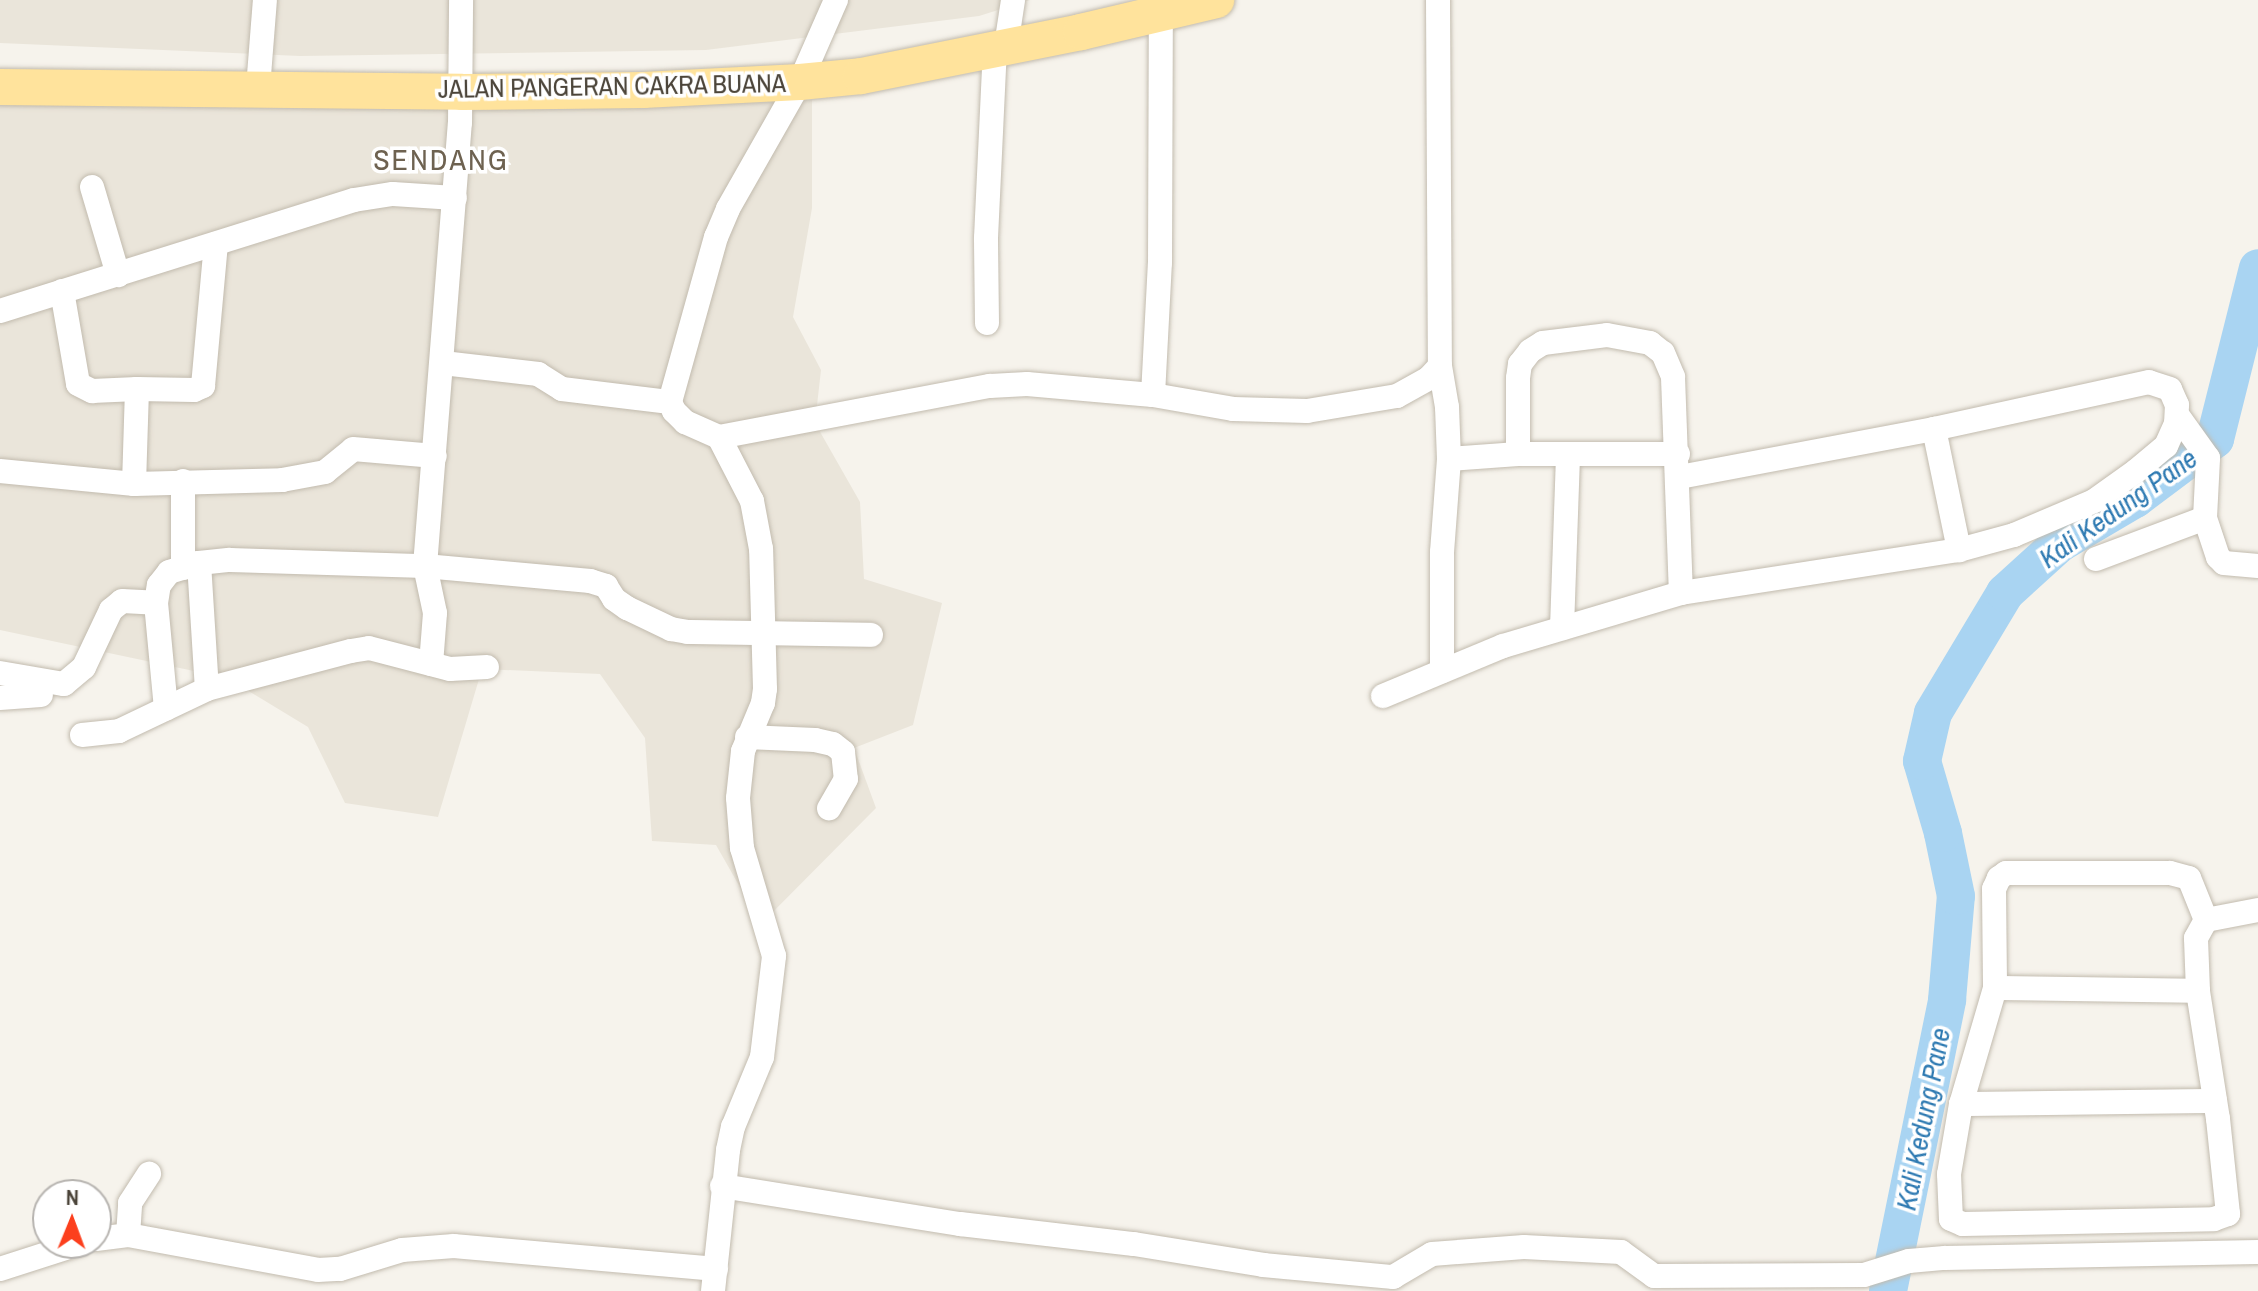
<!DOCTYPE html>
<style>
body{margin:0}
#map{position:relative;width:2258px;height:1291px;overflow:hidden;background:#f6f3ec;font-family:"Archivo Narrow",sans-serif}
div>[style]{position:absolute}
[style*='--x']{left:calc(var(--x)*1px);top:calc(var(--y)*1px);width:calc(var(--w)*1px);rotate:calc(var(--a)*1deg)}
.residential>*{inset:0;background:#eae5da}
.river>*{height:38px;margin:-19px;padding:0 19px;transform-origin:19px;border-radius:19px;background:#a9d4f2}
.roads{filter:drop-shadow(0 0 2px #c2bbae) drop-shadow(0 0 2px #c2bbae)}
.street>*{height:24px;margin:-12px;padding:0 12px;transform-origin:12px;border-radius:12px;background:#fff}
.primary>*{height:36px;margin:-18px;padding:0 18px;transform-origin:18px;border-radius:18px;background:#ffe39c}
span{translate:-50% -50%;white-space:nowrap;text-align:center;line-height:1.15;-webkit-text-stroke:7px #fff;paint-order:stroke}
.street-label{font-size:26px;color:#4b4439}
.water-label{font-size:28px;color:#2e7ab2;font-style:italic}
.quarter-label{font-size:30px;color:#6e6250;letter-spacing:2px}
.north{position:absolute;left:32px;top:1179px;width:80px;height:80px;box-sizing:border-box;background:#fff;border:2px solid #b7b4b0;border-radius:50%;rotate:1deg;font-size:22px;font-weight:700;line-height:32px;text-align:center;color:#4b4439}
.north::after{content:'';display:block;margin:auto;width:28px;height:36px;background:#fc3f1d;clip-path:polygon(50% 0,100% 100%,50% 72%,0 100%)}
</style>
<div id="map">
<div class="residential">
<div style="clip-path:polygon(0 0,1030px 0,979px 16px,706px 50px,300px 56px,0 43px)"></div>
<div style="clip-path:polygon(0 97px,632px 103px,812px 100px,812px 208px,793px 317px,821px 370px,815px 423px,860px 502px,864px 579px,942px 603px,913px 725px,854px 748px,876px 808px,761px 924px,716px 845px,652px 841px,645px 738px,600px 674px,482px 669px,438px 817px,345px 803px,308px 727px,227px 678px,0 630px)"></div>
</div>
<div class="river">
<div style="--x:1888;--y:1291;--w:297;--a:-78.5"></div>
<div style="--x:1947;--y:1000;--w:104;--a:-85.1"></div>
<div style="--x:1956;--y:896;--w:64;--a:-101.7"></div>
<div style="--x:1943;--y:833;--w:75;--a:-106.3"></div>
<div style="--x:1922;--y:761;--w:49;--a:-77.1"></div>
<div style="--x:1933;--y:713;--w:140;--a:-59"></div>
<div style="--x:2005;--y:593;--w:74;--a:-42.3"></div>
<div style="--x:2060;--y:543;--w:87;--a:-30.4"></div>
<div style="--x:2135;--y:499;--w:100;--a:-36.9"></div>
<div style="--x:2215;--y:439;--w:176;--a:-75.9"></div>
</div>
<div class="roads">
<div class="street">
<div style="--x:836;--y:0;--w:90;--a:113.7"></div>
<div style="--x:800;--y:82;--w:146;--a:119.6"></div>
<div style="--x:728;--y:209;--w:30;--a:113"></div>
<div style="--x:716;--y:237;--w:171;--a:105.6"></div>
<div style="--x:670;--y:402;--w:10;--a:66"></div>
<div style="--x:674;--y:411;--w:16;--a:45"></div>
<div style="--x:685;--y:422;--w:37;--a:24"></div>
<div style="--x:719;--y:437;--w:276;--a:-10.7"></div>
<div style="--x:990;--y:386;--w:37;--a:-3"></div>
<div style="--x:1027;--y:384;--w:126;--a:5"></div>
<div style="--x:1153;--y:395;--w:132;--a:-87"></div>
<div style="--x:1160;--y:263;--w:250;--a:-89.8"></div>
<div style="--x:1438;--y:0;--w:366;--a:89.7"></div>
<div style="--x:1440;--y:366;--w:42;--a:80.3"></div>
<div style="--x:1447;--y:407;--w:52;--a:87.8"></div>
<div style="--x:1449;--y:459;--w:93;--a:94.3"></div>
<div style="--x:1442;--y:552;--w:119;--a:90"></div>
<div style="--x:1006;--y:46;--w:47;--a:-81.3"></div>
<div style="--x:258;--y:88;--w:88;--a:-85.5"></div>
<div style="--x:92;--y:187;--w:92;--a:73.5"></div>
<div style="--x:62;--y:291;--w:94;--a:80.2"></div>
<div style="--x:78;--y:384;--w:16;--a:27"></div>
<div style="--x:92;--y:391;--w:45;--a:-2.5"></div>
<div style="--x:137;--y:389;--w:95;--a:91.8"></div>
<div style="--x:0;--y:311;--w:371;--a:-17.4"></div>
<div style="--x:354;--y:200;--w:39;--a:-9"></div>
<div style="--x:393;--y:194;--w:62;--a:3.7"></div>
<div style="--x:987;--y:323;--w:85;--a:-90.7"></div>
<div style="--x:986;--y:238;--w:189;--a:-87.3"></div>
<div style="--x:443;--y:363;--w:96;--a:6.6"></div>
<div style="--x:538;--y:374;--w:28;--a:32"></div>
<div style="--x:562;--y:389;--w:109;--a:6.9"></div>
<div style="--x:137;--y:389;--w:57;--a:1"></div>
<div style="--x:194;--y:390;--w:10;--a:-24"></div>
<div style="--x:203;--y:386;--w:143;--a:-84.8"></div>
<div style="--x:1153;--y:395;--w:81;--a:9.9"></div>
<div style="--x:1233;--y:409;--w:74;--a:1.5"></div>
<div style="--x:1307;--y:411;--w:91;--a:-9.5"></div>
<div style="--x:1397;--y:396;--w:37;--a:-29"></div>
<div style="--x:1429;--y:378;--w:16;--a:-47"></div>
<div style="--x:1934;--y:429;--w:124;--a:78.3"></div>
<div style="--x:1518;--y:454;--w:76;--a:-90"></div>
<div style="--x:1518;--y:378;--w:14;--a:-82"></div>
<div style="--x:1520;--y:364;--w:16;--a:-52"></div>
<div style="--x:1530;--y:351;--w:15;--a:-32"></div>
<div style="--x:1543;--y:343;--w:64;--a:-7.1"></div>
<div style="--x:1607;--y:335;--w:44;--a:10.5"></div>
<div style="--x:1650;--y:343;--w:16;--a:38"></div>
<div style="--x:1663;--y:353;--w:26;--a:67"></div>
<div style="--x:1673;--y:377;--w:216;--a:87.9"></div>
<div style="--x:1449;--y:459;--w:69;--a:-4.1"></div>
<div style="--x:1518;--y:454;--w:160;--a:0"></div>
<div style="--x:0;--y:471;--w:135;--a:5.5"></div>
<div style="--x:134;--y:484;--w:148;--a:-1.5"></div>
<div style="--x:282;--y:480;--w:44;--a:-10.5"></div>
<div style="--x:325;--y:472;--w:36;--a:-39"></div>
<div style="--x:353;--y:449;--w:82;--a:4.9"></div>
<div style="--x:2205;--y:518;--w:41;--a:71.6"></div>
<div style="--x:2218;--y:557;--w:8;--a:45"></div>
<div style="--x:2224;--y:563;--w:34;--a:5"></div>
<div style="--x:2096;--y:559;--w:116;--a:-20.6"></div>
<div style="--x:2205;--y:518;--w:60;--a:-87.1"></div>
<div style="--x:2208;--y:458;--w:52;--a:-125.5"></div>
<div style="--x:199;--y:563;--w:126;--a:86.4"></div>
<div style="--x:183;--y:568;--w:87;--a:-90"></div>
<div style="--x:156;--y:603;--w:106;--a:84.6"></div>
<div style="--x:1562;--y:628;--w:173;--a:-88"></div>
<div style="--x:431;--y:664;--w:51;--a:-85.5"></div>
<div style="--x:435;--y:613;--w:48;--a:-102"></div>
<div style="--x:425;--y:566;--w:444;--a:-85.5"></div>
<div style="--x:460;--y:123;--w:123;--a:-89.5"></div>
<div style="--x:0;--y:673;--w:65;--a:9.8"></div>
<div style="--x:64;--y:684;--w:26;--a:-40"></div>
<div style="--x:84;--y:667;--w:63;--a:-64.7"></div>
<div style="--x:111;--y:610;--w:14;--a:-39"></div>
<div style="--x:122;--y:601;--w:34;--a:3"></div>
<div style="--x:156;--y:603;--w:18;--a:-81"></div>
<div style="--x:159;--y:585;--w:16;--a:-52"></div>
<div style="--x:169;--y:572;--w:31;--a:-17"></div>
<div style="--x:199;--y:563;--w:31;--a:-6"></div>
<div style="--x:230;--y:560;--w:195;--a:1.8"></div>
<div style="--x:425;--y:566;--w:166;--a:5.2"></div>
<div style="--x:590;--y:581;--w:17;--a:17"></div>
<div style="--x:606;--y:586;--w:15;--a:58"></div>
<div style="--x:614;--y:599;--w:16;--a:35"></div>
<div style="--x:627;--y:608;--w:49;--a:25.5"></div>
<div style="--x:671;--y:629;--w:17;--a:10"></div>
<div style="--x:688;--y:632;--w:183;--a:0.9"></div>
<div style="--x:1383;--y:696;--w:130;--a:-22.6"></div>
<div style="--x:1503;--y:646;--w:186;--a:-16.6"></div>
<div style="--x:1681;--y:593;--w:281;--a:-8.8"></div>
<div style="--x:1959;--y:550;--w:57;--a:-15.3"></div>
<div style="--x:2014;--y:535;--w:87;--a:-23"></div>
<div style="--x:2094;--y:501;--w:52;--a:-35.5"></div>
<div style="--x:2136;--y:471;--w:39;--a:-40"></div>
<div style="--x:2166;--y:446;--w:24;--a:-66"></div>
<div style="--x:2176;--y:424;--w:19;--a:-87"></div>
<div style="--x:2177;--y:405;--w:17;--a:-114"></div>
<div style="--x:2170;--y:389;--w:22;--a:-162"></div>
<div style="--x:2149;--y:382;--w:220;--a:167.7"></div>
<div style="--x:1934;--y:429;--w:259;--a:169.3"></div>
<div style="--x:0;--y:698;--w:41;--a:-4.2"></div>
<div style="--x:82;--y:735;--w:37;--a:-6"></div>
<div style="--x:119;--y:731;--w:98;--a:-25.5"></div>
<div style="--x:207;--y:689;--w:149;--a:-14.8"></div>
<div style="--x:351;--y:651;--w:18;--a:-9"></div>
<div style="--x:369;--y:648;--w:84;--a:14.5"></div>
<div style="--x:450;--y:669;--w:37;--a:-3"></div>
<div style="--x:747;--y:737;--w:68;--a:2.5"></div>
<div style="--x:815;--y:740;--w:18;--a:13"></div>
<div style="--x:833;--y:744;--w:13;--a:39"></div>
<div style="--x:843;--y:752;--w:27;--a:84"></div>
<div style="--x:846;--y:779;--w:34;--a:120"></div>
<div style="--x:2206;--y:920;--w:45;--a:-112"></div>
<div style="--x:2189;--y:878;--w:20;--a:-165"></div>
<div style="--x:2170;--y:873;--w:164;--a:180"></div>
<div style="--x:2006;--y:873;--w:9;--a:144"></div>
<div style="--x:1999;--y:878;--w:12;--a:114"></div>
<div style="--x:1994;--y:889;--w:99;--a:89.4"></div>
<div style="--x:1995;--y:988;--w:121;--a:106.3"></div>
<div style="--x:1961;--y:1104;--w:71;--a:99.7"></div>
<div style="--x:1949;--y:1174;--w:45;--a:87.5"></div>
<div style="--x:1951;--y:1219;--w:13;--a:23"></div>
<div style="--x:1963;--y:1224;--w:251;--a:-1.1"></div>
<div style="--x:2214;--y:1219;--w:15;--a:-20"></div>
<div style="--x:2228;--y:1214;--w:96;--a:-96"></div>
<div style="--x:2218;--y:1119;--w:130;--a:-98.9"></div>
<div style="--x:2198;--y:991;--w:53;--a:-92.2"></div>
<div style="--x:2196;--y:938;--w:21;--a:-61"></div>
<div style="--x:2206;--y:920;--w:53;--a:-10.9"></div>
<div style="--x:1995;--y:988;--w:203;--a:0.8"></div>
<div style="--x:1961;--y:1104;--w:254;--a:-0.7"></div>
<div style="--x:722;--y:1186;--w:241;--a:9.1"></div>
<div style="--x:960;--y:1224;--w:175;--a:6.6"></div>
<div style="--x:1134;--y:1244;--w:131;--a:9.2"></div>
<div style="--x:1263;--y:1265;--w:131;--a:5.3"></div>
<div style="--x:1393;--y:1277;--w:45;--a:-30.5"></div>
<div style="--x:1432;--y:1254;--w:92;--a:-4.4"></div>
<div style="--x:1524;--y:1247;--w:97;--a:3"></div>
<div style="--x:1621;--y:1252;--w:41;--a:36"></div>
<div style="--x:1654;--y:1276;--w:210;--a:-0.3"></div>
<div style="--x:1864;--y:1275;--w:47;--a:-17.3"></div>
<div style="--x:1909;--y:1261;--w:36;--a:-5"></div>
<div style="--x:1945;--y:1258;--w:313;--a:-1.1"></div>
<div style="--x:128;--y:1235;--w:32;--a:-86"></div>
<div style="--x:130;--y:1203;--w:35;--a:-57"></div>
<div style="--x:96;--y:1239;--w:32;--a:-7"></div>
<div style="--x:128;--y:1235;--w:193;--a:10.4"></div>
<div style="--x:318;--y:1270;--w:22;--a:-3"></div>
<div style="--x:340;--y:1269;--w:65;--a:-17"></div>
<div style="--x:402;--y:1250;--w:52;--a:-4.4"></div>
<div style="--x:454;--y:1246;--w:263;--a:5"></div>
<div style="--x:0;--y:1269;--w:85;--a:-17.8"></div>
<div style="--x:713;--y:1291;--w:142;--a:-83.9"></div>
<div style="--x:728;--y:1150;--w:24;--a:-78"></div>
<div style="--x:733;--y:1127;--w:76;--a:-67.5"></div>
<div style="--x:762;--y:1057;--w:102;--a:-83.2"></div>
<div style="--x:774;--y:956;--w:113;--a:-106.5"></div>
<div style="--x:742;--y:848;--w:50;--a:-94.6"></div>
<div style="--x:738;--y:798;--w:47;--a:-83.9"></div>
<div style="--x:743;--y:751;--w:52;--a:-67.4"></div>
<div style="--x:763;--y:703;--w:14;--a:-82"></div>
<div style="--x:765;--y:689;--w:140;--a:-91.6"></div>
<div style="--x:761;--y:549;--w:49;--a:-100.6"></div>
<div style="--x:752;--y:501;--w:72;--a:-117.3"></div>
</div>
<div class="primary">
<div style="--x:0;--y:87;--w:462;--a:0.6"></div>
<div style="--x:462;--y:92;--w:181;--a:-0.6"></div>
<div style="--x:643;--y:90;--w:157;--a:-2.9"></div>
<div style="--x:800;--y:82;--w:61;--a:-5.6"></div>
<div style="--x:861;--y:76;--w:224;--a:-11.3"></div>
<div style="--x:1081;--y:32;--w:139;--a:-13.3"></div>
</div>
</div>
<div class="street-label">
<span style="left:612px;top:86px;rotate:-1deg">JALAN PANGERAN CAKRA BUANA</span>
</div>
<div class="water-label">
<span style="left:2118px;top:508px;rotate:-35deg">Kali Kedung Pane</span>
<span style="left:1923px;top:1119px;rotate:-79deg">Kali Kedung Pane</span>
</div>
<div class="quarter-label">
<span style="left:441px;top:159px">SENDANG</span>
</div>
<div class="north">N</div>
</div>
